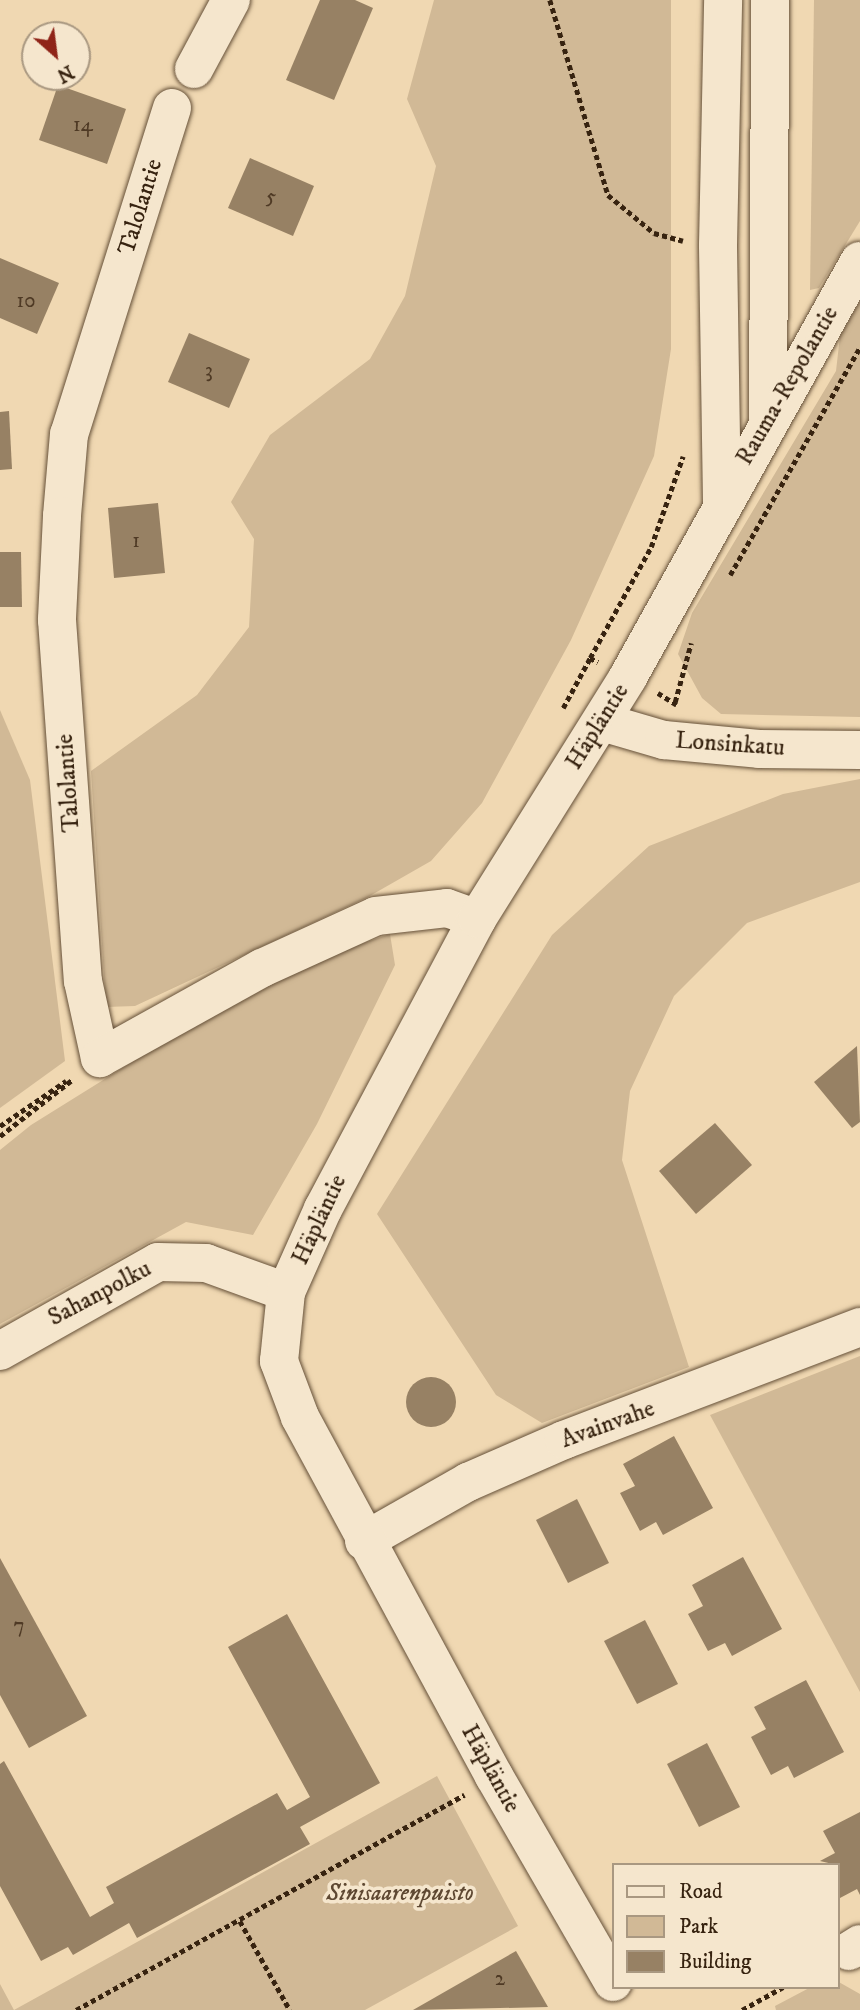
<!DOCTYPE html>
<meta charset="utf-8">
<style>
body{margin:0}
#map{position:relative;width:860px;height:2010px;overflow:hidden;background:#f0d8b2;font-family:"IM FELL DW Pica",serif}
div>[style]{position:absolute}
[style*='--x']{left:calc(var(--x)*1px);top:calc(var(--y)*1px);width:calc(var(--w)*1px);rotate:calc(var(--a)*1deg)}
.green>*{inset:0;background:#d1b996}
.building>*{inset:0;background:#978164}
.round{border-radius:50%}
.path>*{height:4.5px;margin-top:-2.25px;transform-origin:0;background:repeating-linear-gradient(90deg,#372310 0 5px,transparent 0 8.5px)}
.roads{filter:drop-shadow(0 0 2px #655038) drop-shadow(0 0 2px #655038)}
.minor>*{height:38px;margin:-19px;padding:0 19px;transform-origin:19px;border-radius:19px;background:#f5e6cd}
span{translate:-50% -50%;white-space:nowrap;text-align:center;line-height:1.15;-webkit-text-stroke:7px #f5e6cd;paint-order:stroke}
.number-label{font-size:21px;color:#4f3a25}
.number-label span{-webkit-text-stroke-width:0}
.street-label{font-size:24px;color:#372310}
.park-label{font-size:24px;color:#5e4832;font-style:italic}
.legend{position:absolute;left:612px;top:1863px;width:228px;height:126px;box-sizing:border-box;background:#f5e6cd;border:2px solid #a99881;margin:0;padding:9px 12px;list-style:none;font-size:21px;color:#372310}
.legend li{display:flex;align-items:center;gap:14px;height:35px}
.legend b{width:35px;border:2px solid #a99881}
.north{position:absolute;left:21px;top:21px;width:70px;height:70px;box-sizing:border-box;background:#f5e6cd;border:2px solid #a99881;border-radius:50%;rotate:152deg;font-size:19px;font-weight:700;line-height:28px;text-align:center;color:#372310}
.north::after{content:'';display:block;margin:auto;width:24px;height:32px;background:#8f2418;clip-path:polygon(50% 0,100% 100%,50% 72%,0 100%)}
</style>
<div id="map">
<div class="green">
<div style="clip-path:polygon(434px 0,671px 0,671px 349px,654px 456px,571px 640px,482px 803px,431px 861px,368px 897px,135px 1006px,106px 1007px,91px 771px,197px 695px,249px 627px,254px 539px,231px 502px,270px 435px,370px 359px,405px 296px,436px 166px,407px 99px)"></div>
<div style="clip-path:polygon(814px 0,860px 0,860px 221px,819px 288px,810px 290px)"></div>
<div style="clip-path:polygon(860px 301px,860px 717px,721px 714px,702px 698px,678px 654px,692px 613px,836px 371px,840px 336px)"></div>
<div style="clip-path:polygon(0 710px,30px 780px,65px 1061px,0 1108px)"></div>
<div style="clip-path:polygon(860px 779px,860px 882px,747px 923px,674px 996px,630px 1091px,622px 1160px,689px 1367px,542px 1423px,496px 1395px,377px 1214px,552px 935px,649px 846px,783px 794px)"></div>
<div style="clip-path:polygon(390px 934px,395px 965px,317px 1124px,253px 1235px,186px 1222px,0 1324px,0 1150px,31px 1125px,153px 1049px,323px 957px)"></div>
<div style="clip-path:polygon(860px 1356px,860px 1692px,710px 1415px)"></div>
<div style="clip-path:polygon(437px 1776px,518px 1926px,365px 2010px,0 2010px,0 1984px,14px 2010px)"></div>
<div style="clip-path:polygon(837px 1981px,860px 1994px,860px 2010px,776px 2010px,775px 2006px,811px 1987px,837px 1987px)"></div>
</div>
<div class="building">
<div style="clip-path:polygon(320px 0,355px 0,373px 8px,334px 100px,286px 80px)"></div>
<div style="clip-path:polygon(58px 85px,126px 109px,107px 164px,39px 140px)"></div>
<div style="clip-path:polygon(250px 158px,314px 186px,293px 236px,228px 208px)"></div>
<div style="clip-path:polygon(0 258px,59px 283px,37px 334px,0 318px)"></div>
<div style="clip-path:polygon(189px 333px,250px 359px,229px 408px,168px 382px)"></div>
<div style="clip-path:polygon(9px 411px,12px 469px,0 470px,0 412px)"></div>
<div style="clip-path:polygon(158px 503px,165px 573px,114px 578px,108px 508px)"></div>
<div style="clip-path:polygon(0 552px,21px 552px,22px 607px,0 607px)"></div>
<div style="clip-path:polygon(857px 1046px,860px 1122px,852px 1128px,814px 1082px)"></div>
<div style="clip-path:polygon(715px 1123px,752px 1165px,696px 1214px,659px 1171px)"></div>
<div class="round" style="left:406px;top:1377px;width:50px;height:50px"></div>
<div style="clip-path:polygon(674px 1436px,713px 1508px,663px 1535px,656px 1522px,640px 1531px,620px 1493px,635px 1486px,623px 1464px)"></div>
<div style="clip-path:polygon(577px 1499px,609px 1563px,568px 1583px,536px 1520px)"></div>
<div style="clip-path:polygon(743px 1557px,782px 1629px,732px 1656px,725px 1643px,708px 1651px,688px 1614px,703px 1606px,692px 1585px)"></div>
<div style="clip-path:polygon(0 1558px,87px 1716px,29px 1748px,0 1695px)"></div>
<div style="clip-path:polygon(287px 1614px,380px 1783px,300px 1827px,310px 1844px,137px 1938px,129px 1923px,73px 1955px,68px 1947px,41px 1961px,0 1886px,0 1764px,4px 1761px,90px 1917px,114px 1903px,106px 1887px,277px 1793px,287px 1810px,310px 1797px,228px 1647px)"></div>
<div style="clip-path:polygon(645px 1620px,678px 1684px,637px 1704px,604px 1641px)"></div>
<div style="clip-path:polygon(806px 1680px,844px 1752px,794px 1778px,788px 1766px,771px 1775px,751px 1737px,766px 1729px,754px 1707px)"></div>
<div style="clip-path:polygon(707px 1743px,740px 1807px,699px 1827px,667px 1764px)"></div>
<div style="clip-path:polygon(860px 1812px,860px 1895px,857px 1889px,840px 1898px,837px 1865px,820px 1861px,835px 1853px,823px 1831px)"></div>
<div style="clip-path:polygon(516px 1951px,548px 2007px,413px 2010px)"></div>
</div>
<div class="path">
<div style="--x:550;--y:0;--w:203;--a:73.4"></div>
<div style="--x:608;--y:195;--w:60;--a:39.6"></div>
<div style="--x:654;--y:233;--w:30;--a:15"></div>
<div style="--x:730;--y:575;--w:262;--a:-60.3"></div>
<div style="--x:590;--y:658;--w:127;--a:-61.2"></div>
<div style="--x:651;--y:547;--w:96;--a:-70.6"></div>
<div style="--x:658;--y:693;--w:22;--a:32"></div>
<div style="--x:675;--y:702;--w:61;--a:-74.8"></div>
<div style="--x:563;--y:708;--w:57;--a:-61.6"></div>
<div style="--x:590;--y:658;--w:9;--a:27"></div>
<div style="--x:0;--y:1126;--w:80;--a:-34.3"></div>
<div style="--x:0;--y:1136;--w:91;--a:-37.9"></div>
<div style="--x:240;--y:1921;--w:102;--a:60.7"></div>
<div style="--x:76;--y:2010;--w:444;--a:-29"></div>
<div style="--x:742;--y:2010;--w:47;--a:-29.3"></div>
</div>
<div class="roads">
<div class="minor">
<div style="--x:194;--y:69;--w:78;--a:-61.8"></div>
<div style="--x:172;--y:108;--w:342;--a:107.5"></div>
<div style="--x:69;--y:434;--w:82;--a:94.9"></div>
<div style="--x:62;--y:516;--w:104;--a:92.8"></div>
<div style="--x:57;--y:620;--w:362;--a:85.9"></div>
<div style="--x:83;--y:981;--w:79;--a:77.6"></div>
<div style="--x:100;--y:1058;--w:185;--a:-29.1"></div>
<div style="--x:262;--y:968;--w:125;--a:-24.5"></div>
<div style="--x:376;--y:916;--w:71;--a:-6.4"></div>
<div style="--x:447;--y:908;--w:32;--a:20"></div>
<div style="--x:768;--y:419;--w:419;--a:-89.7"></div>
<div style="--x:722;--y:502;--w:257;--a:-90.9"></div>
<div style="--x:718;--y:245;--w:245;--a:-88.8"></div>
<div style="--x:602;--y:722;--w:65;--a:16.2"></div>
<div style="--x:664;--y:740;--w:95;--a:5.4"></div>
<div style="--x:759;--y:749;--w:101;--a:0.6"></div>
<div style="--x:0;--y:1351;--w:181;--a:-29.4"></div>
<div style="--x:158;--y:1262;--w:48;--a:1.2"></div>
<div style="--x:206;--y:1263;--w:85;--a:19.9"></div>
<div style="--x:364;--y:1541;--w:120;--a:-29.6"></div>
<div style="--x:468;--y:1482;--w:105;--a:-23.6"></div>
<div style="--x:564;--y:1440;--w:317;--a:-20.9"></div>
<div style="--x:849;--y:1951;--w:13;--a:-32"></div>
<div style="--x:613;--y:1982;--w:238;--a:-120"></div>
<div style="--x:494;--y:1776;--w:408;--a:-118.4"></div>
<div style="--x:300;--y:1417;--w:60;--a:-110.6"></div>
<div style="--x:279;--y:1361;--w:69;--a:-84.2"></div>
<div style="--x:286;--y:1292;--w:91;--a:-66"></div>
<div style="--x:323;--y:1209;--w:328;--a:-62"></div>
<div style="--x:477;--y:919;--w:285;--a:-58"></div>
<div style="--x:628;--y:677;--w:476;--a:-60.9"></div>
</div>
</div>
<div class="number-label">
<span style="left:83px;top:125px">14</span>
<span style="left:271px;top:197px">5</span>
<span style="left:26px;top:301px">10</span>
<span style="left:209px;top:371px">3</span>
<span style="left:136px;top:541px">1</span>
<span style="left:19px;top:1626px">7</span>
<span style="left:500px;top:1979px">2</span>
</div>
<div class="street-label">
<span style="left:141px;top:207px;rotate:-73deg">Talolantie</span>
<span style="left:788px;top:386px;rotate:-60deg">Rauma-Repolantie</span>
<span style="left:598px;top:727px;rotate:-58deg">Häpläntie</span>
<span style="left:730px;top:745px;rotate:4deg">Lonsinkatu</span>
<span style="left:69px;top:783px;rotate:-94deg">Talolantie</span>
<span style="left:320px;top:1220px;rotate:-65deg">Häpläntie</span>
<span style="left:100px;top:1294px;rotate:-28deg">Sahanpolku</span>
<span style="left:608px;top:1425px;rotate:-20deg">Avainvahe</span>
<span style="left:490px;top:1769px;rotate:61deg">Häpläntie</span>
</div>
<div class="park-label">
<span style="left:400px;top:1894px">Sinisaarenpuisto</span>
</div>
<ul class="legend">
<li><b style="height:9px;background:#f5e6cd"></b>Road</li>
<li><b style="height:19px;background:#d1b996"></b>Park</li>
<li><b style="height:19px;background:#978164"></b>Building</li>
</ul>
<div class="north">N</div>
</div>
